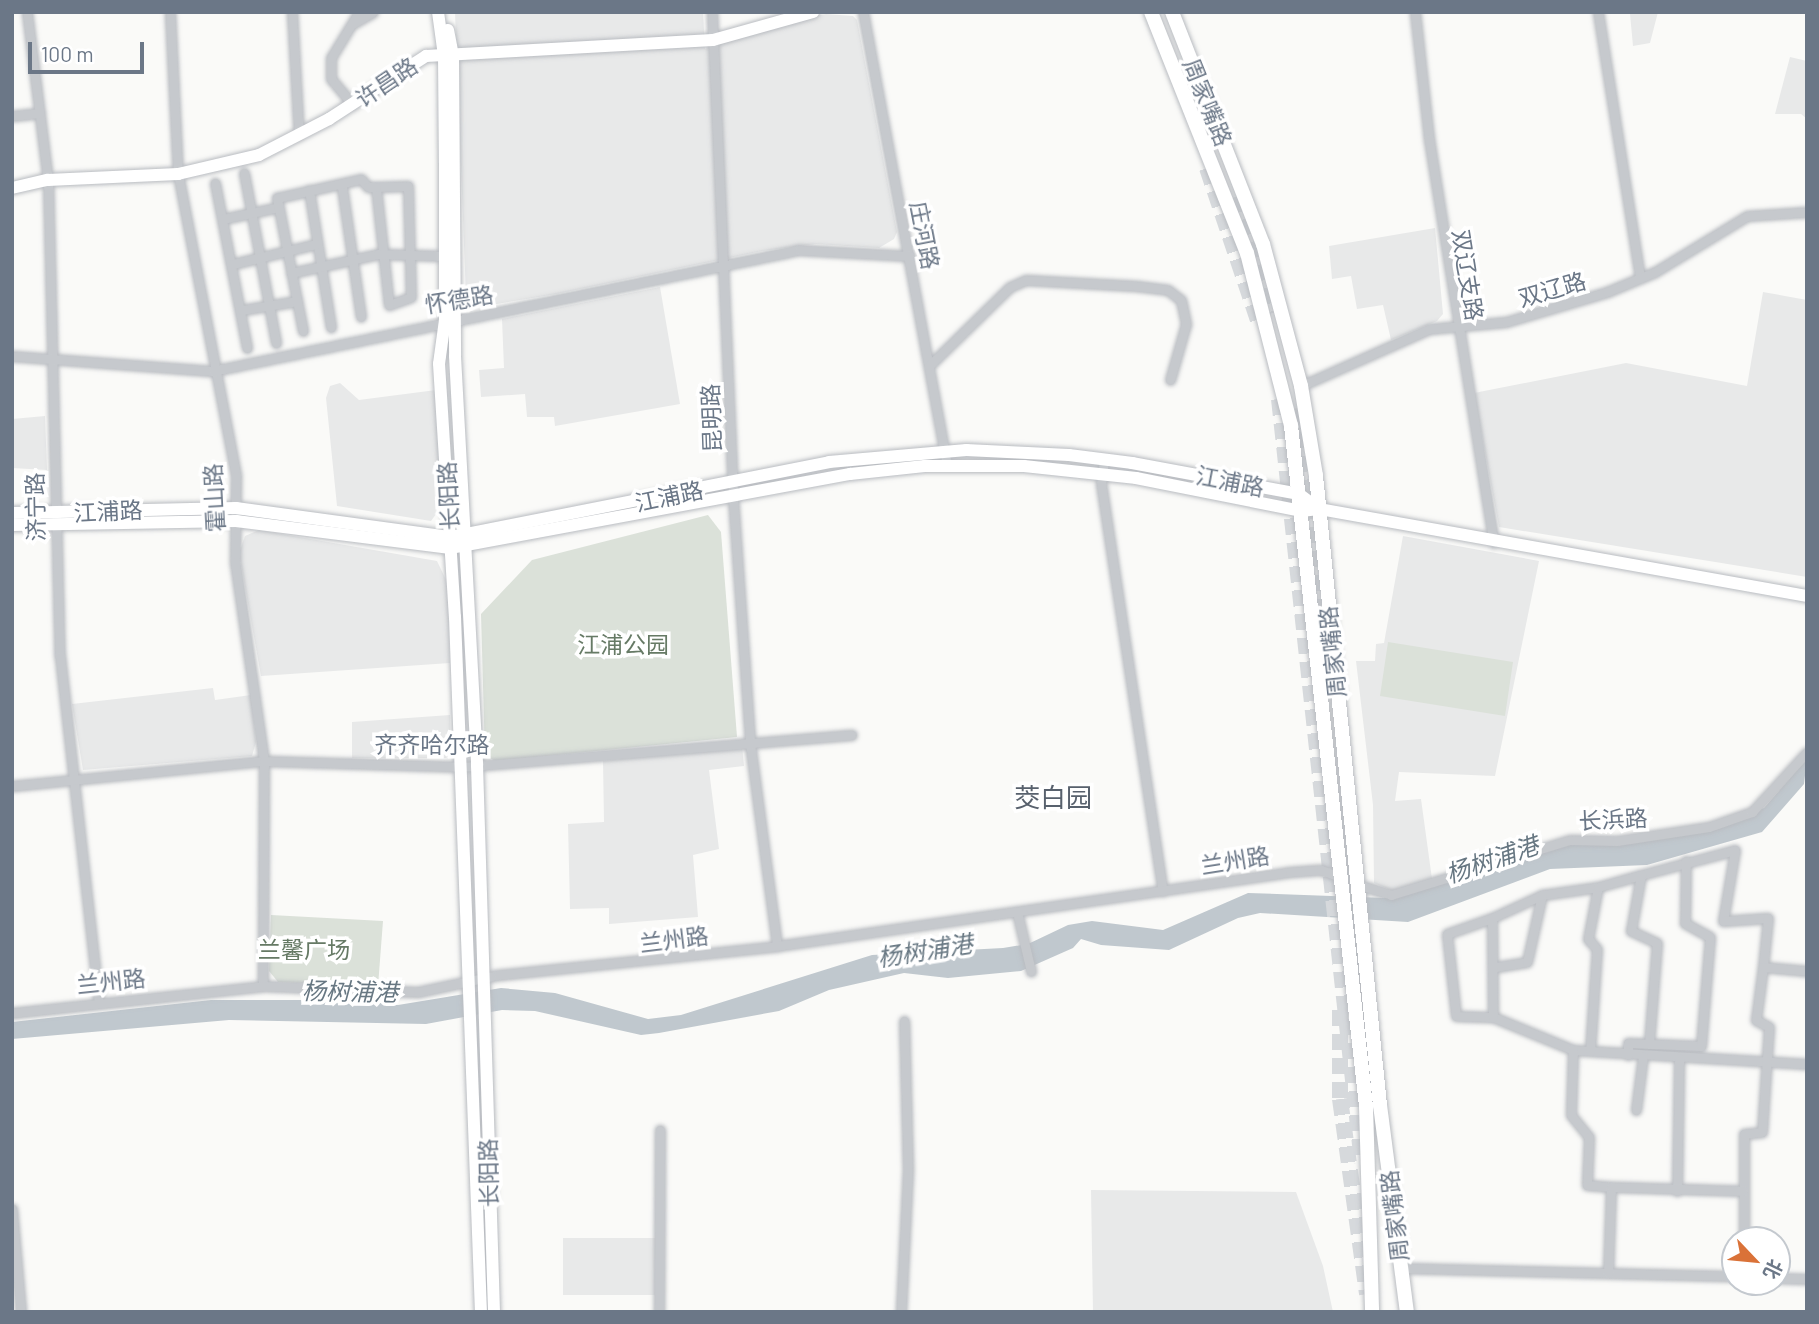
<!DOCTYPE html>
<meta charset="utf-8">
<style>
body{margin:0}
#map{position:relative;width:1819px;height:1324px;overflow:hidden;background:#fafaf8;font-family:Barlow,"Noto Sans SC",sans-serif}
div>[style]{position:absolute}
[style*='--x']{left:calc(var(--x)*1px);top:calc(var(--y)*1px);width:calc(var(--w)*1px);rotate:calc(var(--a)*1deg)}
.built>*{inset:0;background:#e8e9e9}
.green>*{inset:0;background:#dbe1d9}
.water>*{inset:0;background:#c0c8ce}
.highway-tunnel>*{height:16px;margin-top:-8px;transform-origin:0;background:repeating-linear-gradient(90deg,#d6d9dc 0 16px,transparent 0 24px)}
.roads{filter:drop-shadow(0 0 2px #b9bcc1) drop-shadow(0 0 2px #b9bcc1)}
.street>*{height:9px;margin:-4.5px;padding:0 4.5px;transform-origin:4.5px;border-radius:4.5px;background:#c6c9cd}
.secondary>*{height:12px;margin:-6px;padding:0 6px;transform-origin:6px;border-radius:6px;background:#fff}
.primary>*{height:14px;margin:-7px;padding:0 7px;transform-origin:7px;border-radius:7px;background:#fff}
span{translate:-50% -50%;white-space:nowrap;text-align:center;line-height:1.15;-webkit-text-stroke:7px #fff;paint-order:stroke}
.street-label{font-size:23px;color:#6b7787}
.park-label{font-size:23px;color:#667a65}
.water-label{font-size:24px;color:#677782;font-style:italic}
.quarter-label{font-size:26px;color:#58616d}
.frame{position:absolute;inset:0;border:14px solid #6b7787;pointer-events:none}
.north{position:absolute;left:1721px;top:1226px;width:70px;height:70px;box-sizing:border-box;background:#fff;border:2px solid #c4c9cf;border-radius:50%;rotate:116deg;font-size:19px;font-weight:700;line-height:28px;text-align:center;color:#6b7787}
.north::after{content:'';display:block;margin:auto;width:24px;height:32px;background:#da7238;clip-path:polygon(50% 0,100% 100%,50% 72%,0 100%)}
.scale{position:absolute;left:28px;top:42px;width:116px;height:32px;box-sizing:border-box;border:4px solid #6b7787;border-top:0;padding-left:9px;font-size:21px;line-height:24px;white-space:nowrap;color:#6b7787;-webkit-text-stroke:5px #fff;paint-order:stroke}
</style>
<div id="map">
<div class="built">
<div style="clip-path:polygon(455px 12px,703px 12px,705px 49px,799px 19px,826px 14px,853px 16px,857px 20px,897px 232px,894px 239px,879px 248px,816px 244px,762px 251px,556px 294px,491px 305px,470px 303px,466px 296px)"></div>
<div style="clip-path:polygon(1601px 12px,1658px 12px,1650px 43px,1633px 46px,1630px 14px)"></div>
<div style="clip-path:polygon(1790px 57px,1807px 61px,1807px 119px,1801px 114px,1775px 114px)"></div>
<div style="clip-path:polygon(1435px 228px,1443px 314px,1437px 321px,1391px 340px,1383px 305px,1357px 309px,1351px 276px,1332px 279px,1329px 246px)"></div>
<div style="clip-path:polygon(660px 287px,680px 404px,555px 426px,554px 417px,527px 417px,525px 394px,481px 397px,479px 370px,504px 368px,502px 319px)"></div>
<div style="clip-path:polygon(1763px 292px,1807px 300px,1807px 577px,1499px 527px,1474px 393px,1626px 363px,1747px 386px)"></div>
<div style="clip-path:polygon(340px 383px,359px 400px,436px 390px,442px 506px,431px 521px,337px 506px,326px 398px,330px 386px)"></div>
<div style="clip-path:polygon(45px 416px,47px 470px,12px 468px,12px 419px)"></div>
<div style="clip-path:polygon(259px 530px,437px 561px,448px 584px,450px 663px,261px 676px,239px 553px,245px 536px)"></div>
<div style="clip-path:polygon(1403px 536px,1539px 561px,1495px 776px,1399px 772px,1395px 801px,1421px 799px,1432px 879px,1395px 892px,1374px 883px,1373px 805px,1356px 661px,1375px 661px,1376px 644px,1384px 643px)"></div>
<div style="clip-path:polygon(213px 688px,215px 700px,251px 695px,256px 742px,252px 756px,83px 770px,72px 704px)"></div>
<div style="clip-path:polygon(450px 715px,451px 754px,446px 758px,352px 758px,352px 722px)"></div>
<div style="clip-path:polygon(742px 746px,744px 766px,709px 770px,719px 849px,693px 855px,698px 917px,609px 924px,609px 908px,570px 909px,568px 824px,604px 822px,603px 761px)"></div>
<div style="clip-path:polygon(1091px 1190px,1296px 1192px,1323px 1266px,1333px 1312px,1093px 1312px)"></div>
<div style="clip-path:polygon(563px 1238px,656px 1238px,656px 1295px,563px 1295px)"></div>
</div>
<div class="green">
<div style="clip-path:polygon(708px 515px,721px 532px,737px 737px,496px 761px,485px 756px,481px 614px,532px 560px)"></div>
<div style="clip-path:polygon(1388px 642px,1513px 662px,1505px 716px,1380px 696px)"></div>
<div style="clip-path:polygon(271px 915px,383px 921px,378px 986px,278px 982px,269px 971px)"></div>
</div>
<div class="water">
<div style="clip-path:polygon(1807px 759px,1804px 784px,1762px 832px,1647px 865px,1550px 869px,1408px 922px,1260px 913px,1238px 918px,1169px 950px,1101px 945px,1081px 939px,1073px 948px,1021px 971px,948px 978px,904px 973px,829px 990px,779px 1011px,659px 1033px,641px 1035px,535px 1011px,502px 1010px,426px 1024px,229px 1020px,12px 1039px,12px 1022px,211px 1000px,355px 1000px,398px 1005px,501px 988px,555px 993px,648px 1019px,681px 1015px,872px 955px,1003px 948px,1028px 944px,1068px 925px,1092px 921px,1163px 930px,1248px 893px,1386px 898px,1570px 844px,1633px 843px,1697px 832px,1764px 808px)"></div>
</div>
<div class="highway-tunnel">
<div style="--x:1207;--y:168;--w:163;--a:71.5"></div>
<div style="--x:1238;--y:196;--w:122;--a:72.3"></div>
<div style="--x:1279;--y:399;--w:768;--a:83.8"></div>
<div style="--x:1299;--y:408;--w:240;--a:83.3"></div>
<div style="--x:1340;--y:1010;--w:89;--a:90"></div>
<div style="--x:1340;--y:1099;--w:197;--a:82.1"></div>
</div>
<div class="roads">
<div class="street">
<div style="--x:27;--y:12;--w:169;--a:82.9"></div>
<div style="--x:48;--y:180;--w:476;--a:88.6"></div>
<div style="--x:60;--y:656;--w:347;--a:83.6"></div>
<div style="--x:170;--y:12;--w:162;--a:87.2"></div>
<div style="--x:178;--y:174;--w:308;--a:79.1"></div>
<div style="--x:236;--y:476;--w:86;--a:90.7"></div>
<div style="--x:235;--y:562;--w:201;--a:81.7"></div>
<div style="--x:264;--y:761;--w:225;--a:90.3"></div>
<div style="--x:292;--y:12;--w:124;--a:86.8"></div>
<div style="--x:712;--y:12;--w:485;--a:87.5"></div>
<div style="--x:733;--y:497;--w:247;--a:86"></div>
<div style="--x:750;--y:743;--w:205;--a:82.4"></div>
<div style="--x:863;--y:12;--w:462;--a:79.5"></div>
<div style="--x:1415;--y:12;--w:128;--a:83.7"></div>
<div style="--x:1429;--y:139;--w:409;--a:80.9"></div>
<div style="--x:1598;--y:12;--w:269;--a:81"></div>
<div style="--x:354;--y:23;--w:22;--a:-30"></div>
<div style="--x:353;--y:105;--w:34;--a:-130"></div>
<div style="--x:331;--y:79;--w:21;--a:-90"></div>
<div style="--x:331;--y:58;--w:54;--a:-58.7"></div>
<div style="--x:12;--y:116;--w:28;--a:-6"></div>
<div style="--x:244;--y:173;--w:173;--a:79.3"></div>
<div style="--x:215;--y:183;--w:168;--a:79"></div>
<div style="--x:408;--y:186;--w:111;--a:88.5"></div>
<div style="--x:411;--y:297;--w:23;--a:160"></div>
<div style="--x:389;--y:305;--w:119;--a:-96.3"></div>
<div style="--x:376;--y:187;--w:32;--a:-2"></div>
<div style="--x:342;--y:187;--w:131;--a:81.7"></div>
<div style="--x:309;--y:190;--w:139;--a:80.9"></div>
<div style="--x:223;--y:219;--w:57;--a:-12.1"></div>
<div style="--x:233;--y:264;--w:85;--a:-13.5"></div>
<div style="--x:291;--y:273;--w:89;--a:-12.3"></div>
<div style="--x:378;--y:254;--w:67;--a:1.7"></div>
<div style="--x:242;--y:310;--w:56;--a:-9.3"></div>
<div style="--x:303;--y:331;--w:136;--a:-101.1"></div>
<div style="--x:277;--y:198;--w:86;--a:-12.7"></div>
<div style="--x:361;--y:179;--w:11;--a:49"></div>
<div style="--x:368;--y:187;--w:8;--a:0"></div>
<div style="--x:12;--y:356;--w:202;--a:4.3"></div>
<div style="--x:213;--y:371;--w:598;--a:-11.67"></div>
<div style="--x:799;--y:250;--w:111;--a:3.1"></div>
<div style="--x:929;--y:366;--w:113;--a:-44.3"></div>
<div style="--x:1010;--y:287;--w:17;--a:-24"></div>
<div style="--x:1026;--y:280;--w:110;--a:3.1"></div>
<div style="--x:1136;--y:286;--w:32;--a:7"></div>
<div style="--x:1168;--y:290;--w:16;--a:38"></div>
<div style="--x:1181;--y:300;--w:25;--a:78"></div>
<div style="--x:1186;--y:324;--w:58;--a:105.9"></div>
<div style="--x:1301;--y:386;--w:140;--a:-24"></div>
<div style="--x:1429;--y:329;--w:77;--a:-5.2"></div>
<div style="--x:1506;--y:322;--w:105;--a:-16.5"></div>
<div style="--x:1607;--y:292;--w:52;--a:-22.6"></div>
<div style="--x:1655;--y:272;--w:108;--a:-31.3"></div>
<div style="--x:1747;--y:216;--w:60;--a:-3.8"></div>
<div style="--x:1104;--y:460;--w:23;--a:97"></div>
<div style="--x:1101;--y:483;--w:413;--a:81.4"></div>
<div style="--x:12;--y:786;--w:253;--a:-5.7"></div>
<div style="--x:264;--y:761;--w:197;--a:1.7"></div>
<div style="--x:461;--y:767;--w:392;--a:-4.7"></div>
<div style="--x:1356;--y:884;--w:37;--a:17"></div>
<div style="--x:1391;--y:895;--w:187;--a:-17.1"></div>
<div style="--x:1570;--y:840;--w:47;--a:1.2"></div>
<div style="--x:1617;--y:841;--w:93;--a:-8.7"></div>
<div style="--x:1709;--y:827;--w:46;--a:-19.2"></div>
<div style="--x:1752;--y:812;--w:81;--a:-47.5"></div>
<div style="--x:1017;--y:912;--w:61;--a:76.7"></div>
<div style="--x:1492;--y:918;--w:48;--a:160.4"></div>
<div style="--x:1447;--y:934;--w:82;--a:83.7"></div>
<div style="--x:1456;--y:1016;--w:37;--a:2"></div>
<div style="--x:1493;--y:1017;--w:87;--a:22.4"></div>
<div style="--x:1573;--y:1050;--w:234;--a:3.4"></div>
<div style="--x:1496;--y:967;--w:31;--a:-9"></div>
<div style="--x:1527;--y:962;--w:69;--a:-77.4"></div>
<div style="--x:1542;--y:895;--w:57;--a:-8.1"></div>
<div style="--x:12;--y:1013;--w:252;--a:-6.1"></div>
<div style="--x:263;--y:986;--w:155;--a:2.2"></div>
<div style="--x:418;--y:992;--w:82;--a:-12"></div>
<div style="--x:498;--y:975;--w:281;--a:-5.9"></div>
<div style="--x:777;--y:946;--w:518;--a:-8.21"></div>
<div style="--x:1290;--y:872;--w:31;--a:-4"></div>
<div style="--x:1321;--y:870;--w:23;--a:20"></div>
<div style="--x:1493;--y:1017;--w:99;--a:-90.6"></div>
<div style="--x:1492;--y:918;--w:55;--a:-24.7"></div>
<div style="--x:1649;--y:1044;--w:101;--a:-85.5"></div>
<div style="--x:1657;--y:943;--w:29;--a:-155"></div>
<div style="--x:1631;--y:931;--w:57;--a:-79.9"></div>
<div style="--x:1641;--y:875;--w:97;--a:-14.9"></div>
<div style="--x:1735;--y:850;--w:72;--a:99.6"></div>
<div style="--x:1723;--y:921;--w:45;--a:-3.8"></div>
<div style="--x:1768;--y:918;--w:49;--a:95.8"></div>
<div style="--x:1573;--y:1050;--w:65;--a:91.8"></div>
<div style="--x:1571;--y:1115;--w:28;--a:51"></div>
<div style="--x:1589;--y:1137;--w:48;--a:92.4"></div>
<div style="--x:1587;--y:1185;--w:24;--a:5"></div>
<div style="--x:1590;--y:1051;--w:102;--a:-86.1"></div>
<div style="--x:1597;--y:949;--w:13;--a:-132"></div>
<div style="--x:1588;--y:939;--w:53;--a:-79.1"></div>
<div style="--x:1598;--y:887;--w:45;--a:-15.6"></div>
<div style="--x:1628;--y:1055;--w:12;--a:-90"></div>
<div style="--x:1628;--y:1043;--w:73;--a:2.4"></div>
<div style="--x:1701;--y:1046;--w:109;--a:-85.3"></div>
<div style="--x:1710;--y:937;--w:29;--a:-151"></div>
<div style="--x:1685;--y:923;--w:62;--a:-89.1"></div>
<div style="--x:1636;--y:1110;--w:54;--a:-82.6"></div>
<div style="--x:1677;--y:1191;--w:133;--a:-89.1"></div>
<div style="--x:12;--y:1209;--w:103;--a:85"></div>
<div style="--x:1744;--y:1240;--w:106;--a:-90"></div>
<div style="--x:1744;--y:1134;--w:18;--a:-6"></div>
<div style="--x:1762;--y:1132;--w:105;--a:-86.2"></div>
<div style="--x:1769;--y:1027;--w:15;--a:-152"></div>
<div style="--x:1756;--y:1020;--w:53;--a:-82.5"></div>
<div style="--x:1763;--y:967;--w:44;--a:5.2"></div>
<div style="--x:1400;--y:1268;--w:335;--a:1.4"></div>
<div style="--x:1608;--y:1273;--w:86;--a:-88"></div>
<div style="--x:1611;--y:1187;--w:132;--a:1.7"></div>
<div style="--x:1777;--y:1278;--w:30;--a:2"></div>
<div style="--x:659;--y:1312;--w:182;--a:-89.7"></div>
<div style="--x:901;--y:1312;--w:142;--a:-87.2"></div>
<div style="--x:908;--y:1170;--w:149;--a:-91.5"></div>
</div>
<div class="secondary">
<div style="--x:438;--y:12;--w:44;--a:82.2"></div>
<div style="--x:444;--y:56;--w:107;--a:89.5"></div>
<div style="--x:445;--y:163;--w:157;--a:90"></div>
<div style="--x:445;--y:320;--w:44;--a:97.8"></div>
<div style="--x:439;--y:364;--w:254;--a:86.4"></div>
<div style="--x:455;--y:617;--w:695;--a:87.86"></div>
<div style="--x:448;--y:30;--w:26;--a:79"></div>
<div style="--x:453;--y:56;--w:300;--a:89.6"></div>
<div style="--x:455;--y:356;--w:410;--a:86.9"></div>
<div style="--x:477;--y:765;--w:547;--a:88.22"></div>
<div style="--x:12;--y:188;--w:37;--a:-13"></div>
<div style="--x:48;--y:180;--w:130;--a:-2.6"></div>
<div style="--x:178;--y:174;--w:83;--a:-13.2"></div>
<div style="--x:259;--y:155;--w:79;--a:-27.2"></div>
<div style="--x:329;--y:119;--w:116;--a:-33"></div>
<div style="--x:426;--y:56;--w:287;--a:-3.2"></div>
<div style="--x:713;--y:40;--w:104;--a:-15.6"></div>
<div style="--x:12;--y:513;--w:224;--a:-1.3"></div>
<div style="--x:236;--y:508;--w:217;--a:7.7"></div>
<div style="--x:451;--y:537;--w:385;--a:-11.2"></div>
<div style="--x:829;--y:462;--w:138;--a:-5"></div>
<div style="--x:966;--y:450;--w:103;--a:2.8"></div>
<div style="--x:1069;--y:455;--w:64;--a:7.2"></div>
<div style="--x:1132;--y:463;--w:170;--a:10.5"></div>
<div style="--x:1299;--y:494;--w:25;--a:37"></div>
<div style="--x:12;--y:525;--w:224;--a:-1"></div>
<div style="--x:236;--y:521;--w:216;--a:7.2"></div>
<div style="--x:450;--y:548;--w:407;--a:-10.5"></div>
<div style="--x:850;--y:474;--w:75;--a:-6.1"></div>
<div style="--x:925;--y:466;--w:99;--a:0"></div>
<div style="--x:1024;--y:466;--w:113;--a:6.1"></div>
<div style="--x:1136;--y:478;--w:168;--a:11.3"></div>
<div style="--x:1301;--y:511;--w:18;--a:-6"></div>
<div style="--x:1319;--y:509;--w:496;--a:10.1"></div>
</div>
<div class="primary">
<div style="--x:1151;--y:12;--w:259;--a:68.3"></div>
<div style="--x:1247;--y:253;--w:179;--a:75.7"></div>
<div style="--x:1291;--y:426;--w:684;--a:83.71"></div>
<div style="--x:1366;--y:1106;--w:206;--a:88.3"></div>
<div style="--x:1172;--y:12;--w:249;--a:68.6"></div>
<div style="--x:1263;--y:244;--w:147;--a:75"></div>
<div style="--x:1301;--y:386;--w:91;--a:80.5"></div>
<div style="--x:1316;--y:476;--w:632;--a:84.19"></div>
<div style="--x:1380;--y:1105;--w:209;--a:82.6"></div>
</div>
</div>
<div class="street-label">
<span style="left:386px;top:82px;rotate:-34deg">许昌路</span>
<span style="left:1208px;top:102px;rotate:68deg">周家嘴路</span>
<span style="left:925px;top:235px;rotate:79deg">庄河路</span>
<span style="left:1468px;top:275px;rotate:81deg">双辽支路</span>
<span style="left:1552px;top:289px;rotate:-16deg">双辽路</span>
<span style="left:459px;top:299px;rotate:-9deg">怀德路</span>
<span style="left:711px;top:418px;rotate:-92deg">昆明路</span>
<span style="left:1230px;top:481px;rotate:11deg">江浦路</span>
<span style="left:448px;top:496px;rotate:-93deg">长阳路</span>
<span style="left:669px;top:496px;rotate:-12deg">江浦路</span>
<span style="left:214px;top:498px;rotate:-93deg">霍山路</span>
<span style="left:35px;top:507px;rotate:-91deg">济宁路</span>
<span style="left:108px;top:511px;rotate:-3deg">江浦路</span>
<span style="left:1332px;top:652px;rotate:-96deg">周家嘴路</span>
<span style="left:432px;top:744px">齐齐哈尔路</span>
<span style="left:1613px;top:819px;rotate:-3deg">长浜路</span>
<span style="left:1235px;top:860px;rotate:-9deg">兰州路</span>
<span style="left:674px;top:939px;rotate:-7deg">兰州路</span>
<span style="left:111px;top:981px;rotate:-6deg">兰州路</span>
<span style="left:488px;top:1173px;rotate:-91deg">长阳路</span>
<span style="left:1394px;top:1216px;rotate:-97deg">周家嘴路</span>
</div>
<div class="park-label">
<span style="left:623px;top:644px">江浦公园</span>
<span style="left:304px;top:949px">兰馨广场</span>
</div>
<div class="water-label">
<span style="left:1492px;top:859px;rotate:-19deg">杨树浦港</span>
<span style="left:925px;top:950px;rotate:-9deg">杨树浦港</span>
<span style="left:350px;top:991px;rotate:1deg">杨树浦港</span>
</div>
<div class="quarter-label">
<span style="left:1053px;top:797px">茭白园</span>
</div>
<div class="frame"></div>
<div class="north">北</div>
<div class="scale">100 m</div>
</div>
